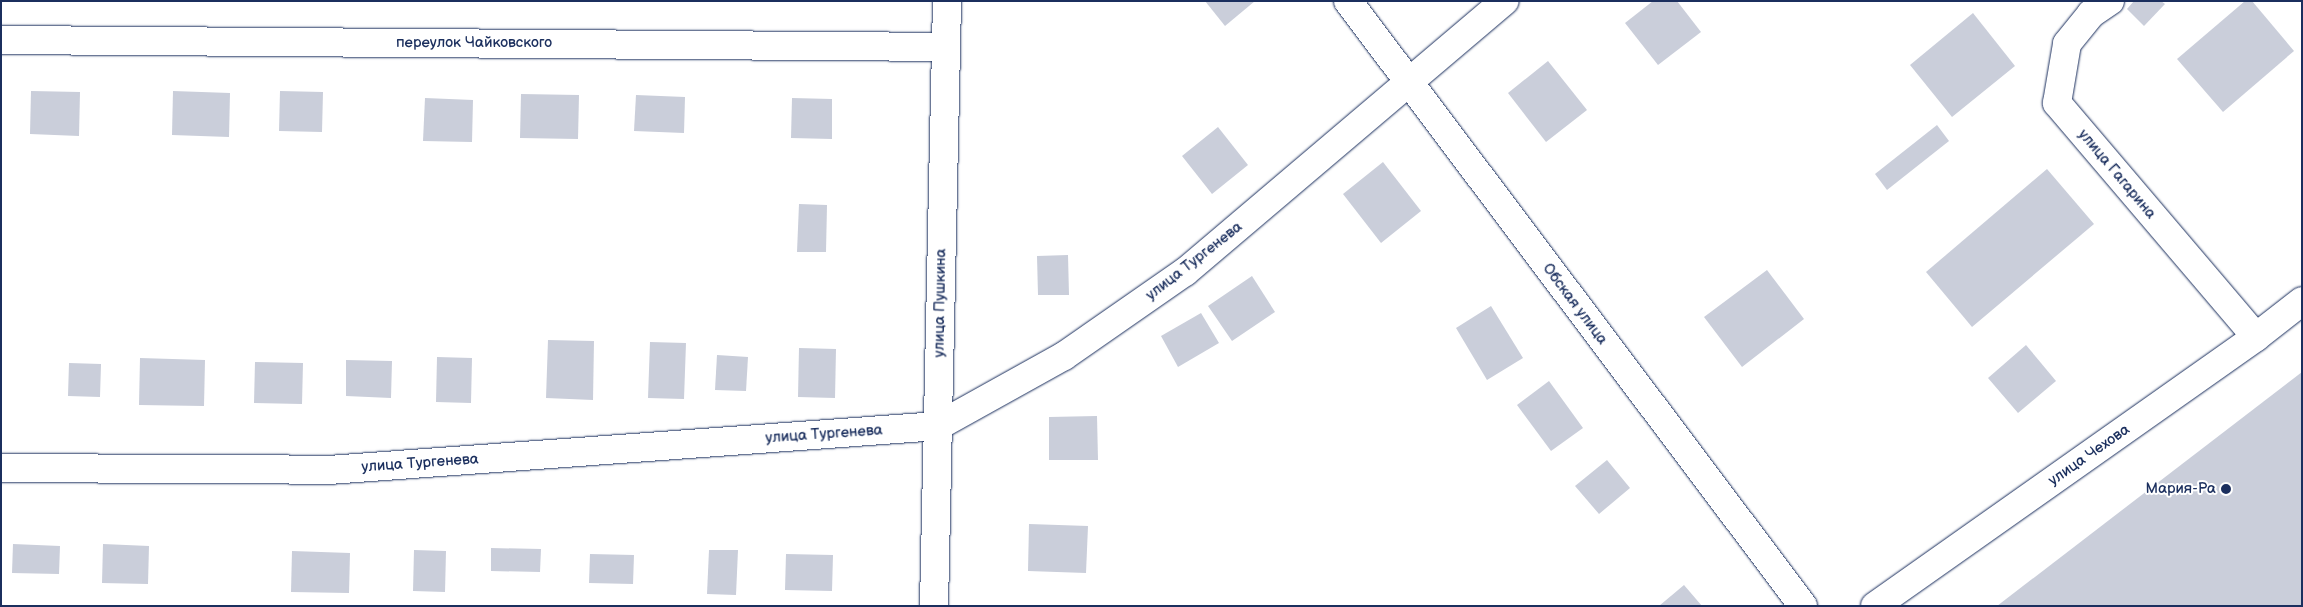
<!DOCTYPE html>
<meta charset="utf-8">
<style>
body{margin:0}
#map{position:relative;width:2303px;height:607px;overflow:hidden;background:#fff;font-family:"Balsamiq Sans",sans-serif}
div>[style]{position:absolute}
[style*='--x']{left:calc(var(--x)*1px);top:calc(var(--y)*1px);width:calc(var(--w)*1px);rotate:calc(var(--a)*1deg)}
.building>*{inset:0;background:#caceda}
.roads{filter:drop-shadow(0 0 1px #1b2f5e) drop-shadow(0 0 1px #1b2f5e)}
.minor>*{height:28px;margin:-14px;padding:0 14px;transform-origin:14px;border-radius:14px;background:#fff}
.dots>*{width:14px;height:14px;translate:-50% -50%;box-sizing:border-box;border:2px solid #fff;border-radius:50%}
span{translate:-50% -50%;white-space:nowrap;text-align:center;line-height:1.15;-webkit-text-stroke:4px #fff;paint-order:stroke}
.street-label{font-size:15px;color:#1b2f5e}
.poi-label{font-size:15px;color:#1b2f5e}
.right{translate:-100% -50%;text-align:right}
.frame{position:absolute;inset:0;border:2px solid #1b2f5e;pointer-events:none}
</style>
<div id="map">
<div class="building">
<div style="clip-path:polygon(1205px 1px,1255px 1px,1225px 26px)"></div>
<div style="clip-path:polygon(1653px 1px,1677px 1px,1701px 32px,1658px 65px,1625px 23px)"></div>
<div style="clip-path:polygon(2134px 1px,2161px 1px,2165px 4px,2144px 26px,2127px 9px)"></div>
<div style="clip-path:polygon(2245px 1px,2252px 1px,2294px 51px,2223px 112px,2177px 59px)"></div>
<div style="clip-path:polygon(1973px 13px,2015px 66px,1952px 117px,1910px 65px)"></div>
<div style="clip-path:polygon(1548px 61px,1587px 110px,1546px 142px,1508px 93px)"></div>
<div style="clip-path:polygon(31px 91px,80px 92px,79px 136px,30px 134px)"></div>
<div style="clip-path:polygon(173px 91px,230px 93px,229px 137px,172px 135px)"></div>
<div style="clip-path:polygon(280px 91px,323px 92px,322px 132px,279px 131px)"></div>
<div style="clip-path:polygon(521px 94px,579px 95px,578px 139px,520px 138px)"></div>
<div style="clip-path:polygon(636px 95px,685px 97px,684px 133px,634px 131px)"></div>
<div style="clip-path:polygon(425px 98px,473px 100px,472px 142px,423px 141px)"></div>
<div style="clip-path:polygon(792px 98px,832px 99px,832px 139px,791px 138px)"></div>
<div style="clip-path:polygon(1937px 125px,1949px 141px,1887px 190px,1875px 174px)"></div>
<div style="clip-path:polygon(1218px 127px,1248px 165px,1212px 194px,1182px 156px)"></div>
<div style="clip-path:polygon(1383px 162px,1421px 211px,1381px 243px,1343px 194px)"></div>
<div style="clip-path:polygon(2047px 169px,2094px 224px,1972px 327px,1926px 272px)"></div>
<div style="clip-path:polygon(799px 204px,827px 205px,826px 252px,797px 252px)"></div>
<div style="clip-path:polygon(1068px 255px,1069px 295px,1038px 295px,1037px 256px)"></div>
<div style="clip-path:polygon(1767px 270px,1804px 319px,1742px 367px,1704px 317px)"></div>
<div style="clip-path:polygon(1252px 276px,1275px 312px,1232px 341px,1208px 306px)"></div>
<div style="clip-path:polygon(1491px 306px,1523px 358px,1487px 380px,1456px 328px)"></div>
<div style="clip-path:polygon(1201px 313px,1219px 343px,1178px 367px,1161px 336px)"></div>
<div style="clip-path:polygon(548px 340px,594px 341px,593px 400px,546px 398px)"></div>
<div style="clip-path:polygon(650px 342px,686px 343px,684px 399px,648px 398px)"></div>
<div style="clip-path:polygon(2026px 345px,2056px 381px,2018px 413px,1988px 378px)"></div>
<div style="clip-path:polygon(799px 348px,836px 349px,835px 398px,798px 397px)"></div>
<div style="clip-path:polygon(717px 355px,748px 357px,746px 391px,715px 390px)"></div>
<div style="clip-path:polygon(437px 357px,472px 358px,471px 403px,436px 402px)"></div>
<div style="clip-path:polygon(140px 358px,205px 360px,204px 406px,139px 405px)"></div>
<div style="clip-path:polygon(346px 360px,392px 361px,391px 398px,346px 396px)"></div>
<div style="clip-path:polygon(255px 362px,303px 363px,302px 404px,254px 403px)"></div>
<div style="clip-path:polygon(69px 363px,101px 364px,100px 397px,68px 396px)"></div>
<div style="clip-path:polygon(2302px 372px,2302px 606px,1997px 606px)"></div>
<div style="clip-path:polygon(1549px 381px,1583px 428px,1551px 451px,1517px 405px)"></div>
<div style="clip-path:polygon(1097px 416px,1098px 460px,1049px 460px,1049px 417px)"></div>
<div style="clip-path:polygon(1607px 460px,1630px 488px,1599px 514px,1575px 486px)"></div>
<div style="clip-path:polygon(1029px 524px,1088px 526px,1086px 573px,1028px 571px)"></div>
<div style="clip-path:polygon(13px 544px,60px 546px,59px 574px,12px 573px)"></div>
<div style="clip-path:polygon(103px 544px,149px 546px,148px 584px,102px 583px)"></div>
<div style="clip-path:polygon(491px 548px,541px 549px,540px 572px,491px 571px)"></div>
<div style="clip-path:polygon(414px 550px,446px 551px,445px 592px,413px 591px)"></div>
<div style="clip-path:polygon(709px 550px,738px 550px,736px 595px,707px 594px)"></div>
<div style="clip-path:polygon(292px 551px,350px 553px,349px 593px,291px 592px)"></div>
<div style="clip-path:polygon(590px 554px,634px 555px,633px 584px,589px 583px)"></div>
<div style="clip-path:polygon(786px 554px,833px 555px,832px 591px,785px 590px)"></div>
<div style="clip-path:polygon(1684px 585px,1702px 606px,1659px 606px)"></div>
</div>
<div class="roads">
<div class="minor">
<div style="--x:1348;--y:1;--w:757;--a:53.05"></div>
<div style="--x:2110;--y:1;--w:23;--a:146"></div>
<div style="--x:2091;--y:14;--w:38;--a:129"></div>
<div style="--x:2067;--y:44;--w:60;--a:99.6"></div>
<div style="--x:2057;--y:103;--w:307;--a:49.6"></div>
<div style="--x:1;--y:40;--w:945;--a:0.42"></div>
<div style="--x:1;--y:468;--w:328;--a:0.3"></div>
<div style="--x:329;--y:470;--w:611;--a:-4.13"></div>
<div style="--x:938;--y:426;--w:144;--a:-29.1"></div>
<div style="--x:1064;--y:356;--w:147;--a:-34.8"></div>
<div style="--x:1185;--y:272;--w:419;--a:-40.3"></div>
<div style="--x:934;--y:606;--w:605;--a:-88.77"></div>
<div style="--x:1875;--y:606;--w:466;--a:-35.2"></div>
<div style="--x:2256;--y:337;--w:58;--a:-38"></div>
</div>
</div>
<div class="dots">
<div style="left:2226px;top:489px;background:#1b2f5e"></div>
</div>
<div class="street-label">
<span style="left:474px;top:43px">переулок Чайковского</span>
<span style="left:2117px;top:174px;rotate:50deg">улица Гагарина</span>
<span style="left:1194px;top:261px;rotate:-38deg">улица Тургенева</span>
<span style="left:940px;top:303px;rotate:-89deg">улица Пушкина</span>
<span style="left:1575px;top:304px;rotate:53deg">Обская улица</span>
<span style="left:824px;top:434px;rotate:-4deg">улица Тургенева</span>
<span style="left:2089px;top:455px;rotate:-35deg">улица Чехова</span>
<span style="left:420px;top:463px;rotate:-4deg">улица Тургенева</span>
</div>
<div class="poi-label">
<span class="right" style="left:2216px;top:489px">Мария-Ра</span>
</div>
<div class="frame"></div>
</div>
